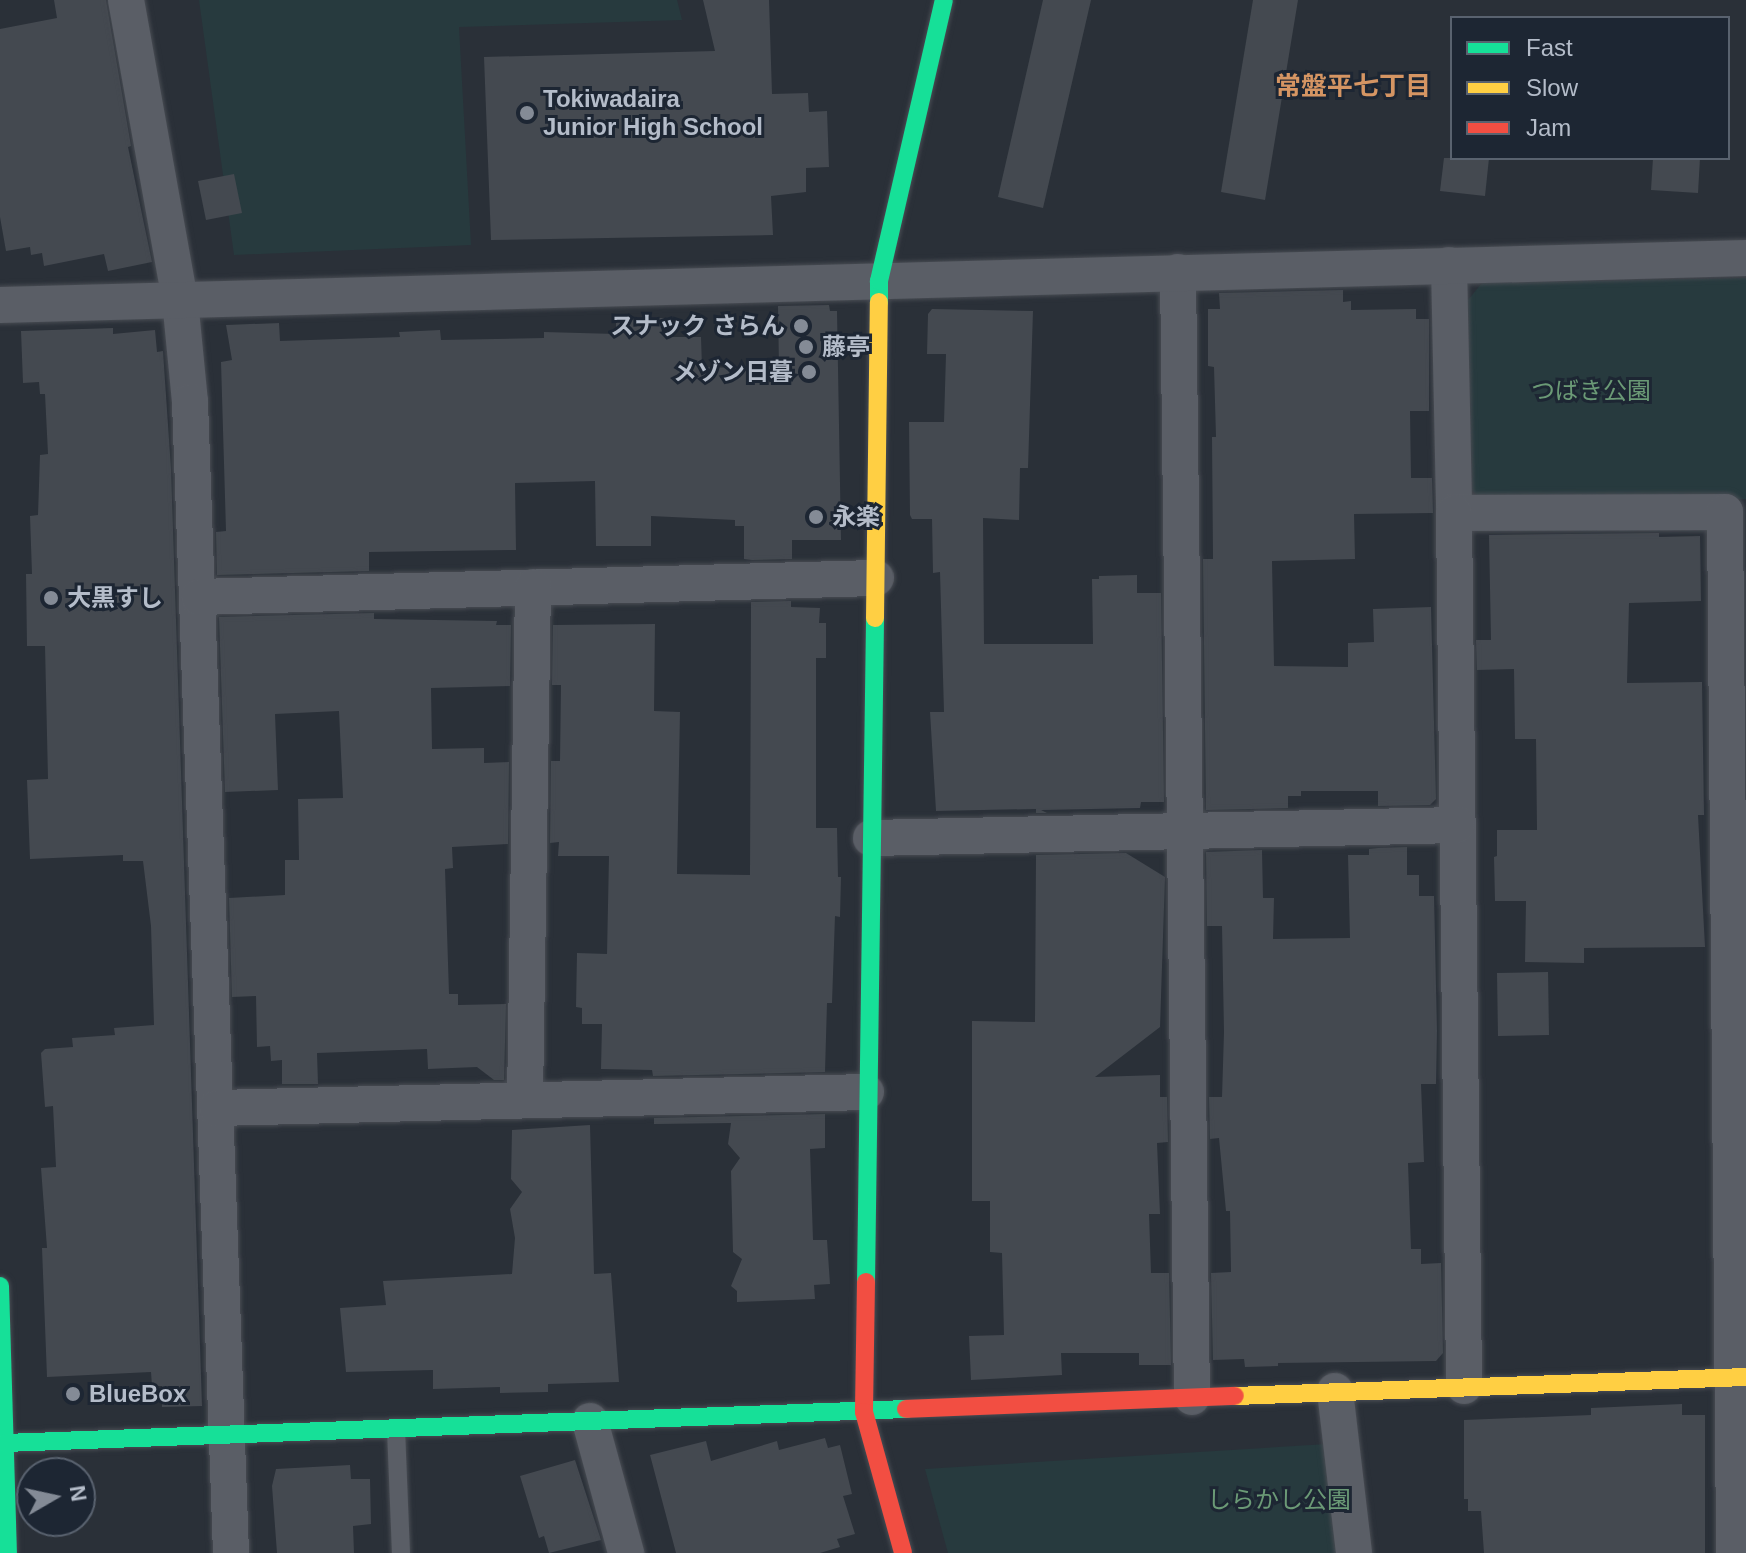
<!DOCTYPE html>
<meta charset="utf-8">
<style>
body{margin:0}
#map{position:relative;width:1746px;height:1553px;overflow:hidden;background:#2a3038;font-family:Arial,"Noto Sans JP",sans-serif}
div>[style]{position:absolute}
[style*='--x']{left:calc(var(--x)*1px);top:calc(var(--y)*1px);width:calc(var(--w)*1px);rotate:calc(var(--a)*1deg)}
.green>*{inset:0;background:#273a3e}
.building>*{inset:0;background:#444950}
.roads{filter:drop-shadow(0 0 2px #484c53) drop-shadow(0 0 2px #484c53)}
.lane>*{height:18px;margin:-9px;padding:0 9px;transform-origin:9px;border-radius:9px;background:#5a5e66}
.street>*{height:36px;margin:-18px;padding:0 18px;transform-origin:18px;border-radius:18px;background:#5a5e66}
.fast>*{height:18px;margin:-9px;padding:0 9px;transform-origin:9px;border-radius:9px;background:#16e098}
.slow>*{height:18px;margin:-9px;padding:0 9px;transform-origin:9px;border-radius:9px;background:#ffcf43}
.jam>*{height:18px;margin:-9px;padding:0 9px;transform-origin:9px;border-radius:9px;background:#f24e42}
.dots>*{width:22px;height:22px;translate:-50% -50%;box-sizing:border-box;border:4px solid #1d2633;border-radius:50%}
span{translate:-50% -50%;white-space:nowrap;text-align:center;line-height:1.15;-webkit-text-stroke:6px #1d2633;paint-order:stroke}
.poi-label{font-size:24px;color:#b4bcc9;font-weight:700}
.left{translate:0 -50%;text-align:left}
.right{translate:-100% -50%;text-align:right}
.park-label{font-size:24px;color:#6b9a76}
.neighbourhood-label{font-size:26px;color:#d59563;font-weight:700}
.legend{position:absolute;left:1450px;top:16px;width:280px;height:144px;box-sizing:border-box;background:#1d2633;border:2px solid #59626f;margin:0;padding:10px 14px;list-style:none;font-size:24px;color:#b4bcc9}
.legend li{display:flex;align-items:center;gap:16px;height:40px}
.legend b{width:40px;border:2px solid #59626f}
.north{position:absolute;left:16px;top:1457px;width:80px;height:80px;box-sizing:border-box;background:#1d2633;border:2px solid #59626f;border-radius:50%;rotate:81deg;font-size:22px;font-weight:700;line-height:32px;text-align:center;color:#b4bcc9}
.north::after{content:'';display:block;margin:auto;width:28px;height:36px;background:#848b96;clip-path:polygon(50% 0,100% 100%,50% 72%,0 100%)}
</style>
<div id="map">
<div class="green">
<div style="clip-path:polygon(199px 0,677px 0,682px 20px,459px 27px,471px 245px,234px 255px)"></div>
<div style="clip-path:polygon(1746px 278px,1746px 499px,1482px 502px,1472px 490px,1468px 300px,1482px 283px)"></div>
<div style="clip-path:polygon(1327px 1444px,1342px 1553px,948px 1553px,925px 1469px)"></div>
</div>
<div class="building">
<div style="clip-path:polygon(54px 0,106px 0,131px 146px,128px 147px,152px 262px,108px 271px,104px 254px,44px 266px,42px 253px,31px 255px,30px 247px,6px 251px,0 217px,0 29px,57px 18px)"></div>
<div style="clip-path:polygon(703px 0,769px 0,772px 94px,808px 93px,809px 112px,827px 111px,829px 167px,806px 168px,806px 192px,771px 196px,773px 235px,491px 240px,484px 57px,715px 51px)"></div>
<div style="clip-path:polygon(1043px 0,1091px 0,1043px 208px,998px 197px)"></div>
<div style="clip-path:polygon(1253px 0,1298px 0,1265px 200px,1221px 192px)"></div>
<div style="clip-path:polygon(1444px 158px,1489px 158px,1485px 196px,1440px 191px)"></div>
<div style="clip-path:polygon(1653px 158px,1700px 158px,1698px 193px,1651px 190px)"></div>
<div style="clip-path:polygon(234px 174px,242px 213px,206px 220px,198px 181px)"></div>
<div style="clip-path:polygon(1343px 290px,1343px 302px,1351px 301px,1351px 310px,1416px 309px,1416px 319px,1429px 319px,1429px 411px,1410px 411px,1411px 478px,1432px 478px,1433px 513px,1354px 514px,1355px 559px,1272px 561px,1274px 666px,1348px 667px,1348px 643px,1374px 642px,1373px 609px,1431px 607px,1436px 799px,1430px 805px,1378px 806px,1378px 791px,1301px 791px,1301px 796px,1288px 796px,1288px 808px,1206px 810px,1203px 559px,1213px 559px,1212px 437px,1216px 437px,1214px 367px,1208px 366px,1208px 309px,1220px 309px,1219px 293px)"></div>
<div style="clip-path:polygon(829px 305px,830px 311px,837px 311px,841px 540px,792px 540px,792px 559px,752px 560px,744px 559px,744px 526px,735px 526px,735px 520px,651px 516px,651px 546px,596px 546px,595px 481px,515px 483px,516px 550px,369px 552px,369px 571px,217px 575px,216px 532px,226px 531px,221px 362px,232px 360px,226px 325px,279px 323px,280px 341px,400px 337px,399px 332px,440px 330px,441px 340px,544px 338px,544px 332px,616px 334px,616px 318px,665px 318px,665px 337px,701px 337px,702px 367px,779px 369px,778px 306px)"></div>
<div style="clip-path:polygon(932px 309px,1033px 311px,1028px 468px,1020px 468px,1019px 520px,983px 518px,984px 644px,1093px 644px,1092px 579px,1099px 579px,1099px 576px,1137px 575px,1137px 593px,1161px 593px,1164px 802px,1141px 802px,1140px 808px,1041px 810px,1047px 813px,1036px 813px,1036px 809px,936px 811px,930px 712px,944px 712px,940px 572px,933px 573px,932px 519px,912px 519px,910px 515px,909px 422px,944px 422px,946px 354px,927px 354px,928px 314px)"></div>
<div style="clip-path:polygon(113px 328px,113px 334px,155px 330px,157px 352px,163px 351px,171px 469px,202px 1406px,162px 1407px,162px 1386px,152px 1386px,151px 1372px,47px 1377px,42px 1248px,47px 1248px,41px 1168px,56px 1167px,53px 1106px,45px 1107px,41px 1053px,45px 1049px,73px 1047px,72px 1038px,115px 1035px,114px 1028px,154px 1025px,151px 926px,143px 861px,123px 861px,123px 855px,30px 859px,27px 780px,48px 779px,45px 646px,27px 646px,26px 574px,32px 574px,30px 516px,38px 515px,40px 455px,48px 454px,45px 394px,40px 394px,39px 382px,23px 383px,21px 331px)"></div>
<div style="clip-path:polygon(1659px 533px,1659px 537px,1700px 536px,1701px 601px,1629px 603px,1627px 683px,1702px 682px,1704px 815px,1698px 815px,1705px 947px,1584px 948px,1584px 963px,1525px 962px,1526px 901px,1495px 901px,1494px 857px,1497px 856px,1497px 830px,1537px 830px,1536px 739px,1515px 739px,1514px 669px,1477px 670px,1476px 640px,1491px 640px,1489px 535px)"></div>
<div style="clip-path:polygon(791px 601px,791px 607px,820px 608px,819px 623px,826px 623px,826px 658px,816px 658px,816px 828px,837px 828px,838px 877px,841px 877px,840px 917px,835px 916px,832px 1003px,827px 1003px,825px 1072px,653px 1076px,652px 1070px,601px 1069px,602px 1024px,582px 1024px,582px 1008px,576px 1007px,577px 953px,607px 954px,609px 856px,558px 856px,559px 842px,550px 843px,551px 761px,560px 761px,561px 685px,552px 685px,553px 625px,655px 624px,654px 711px,680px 712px,677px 874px,750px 875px,751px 602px)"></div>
<div style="clip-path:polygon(374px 613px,374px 619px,497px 621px,496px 625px,511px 625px,510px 686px,431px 688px,432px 749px,484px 748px,484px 763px,509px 762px,508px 844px,452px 847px,453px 868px,445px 869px,449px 994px,458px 994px,458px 1005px,506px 1004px,504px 1080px,494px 1080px,477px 1067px,428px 1069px,427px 1049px,317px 1053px,318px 1084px,282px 1084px,282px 1060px,271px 1061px,270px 1046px,257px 1047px,256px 996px,232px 997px,229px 898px,285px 895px,285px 860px,299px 860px,298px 799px,343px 798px,339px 711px,275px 714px,278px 790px,225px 792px,219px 617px)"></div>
<div style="clip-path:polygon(1407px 847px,1407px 875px,1419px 875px,1419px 896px,1434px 896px,1437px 1031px,1436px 1084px,1421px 1084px,1424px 1162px,1408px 1163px,1411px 1249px,1421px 1249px,1421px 1264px,1441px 1263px,1443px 1353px,1436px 1361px,1278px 1363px,1278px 1366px,1245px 1367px,1244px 1359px,1213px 1360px,1211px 1273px,1231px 1272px,1230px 1211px,1226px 1211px,1219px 1138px,1210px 1139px,1209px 1097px,1222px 1097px,1224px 1032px,1222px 926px,1207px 926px,1206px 852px,1262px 850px,1263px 898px,1274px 898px,1273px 939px,1350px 938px,1348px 855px,1369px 855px,1369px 849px,1378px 848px)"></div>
<div style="clip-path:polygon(1126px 853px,1165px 877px,1160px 1027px,1095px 1077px,1160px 1075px,1160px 1097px,1167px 1097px,1168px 1142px,1157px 1143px,1160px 1214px,1149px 1214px,1151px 1273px,1169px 1273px,1171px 1365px,1139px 1365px,1139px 1353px,1061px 1353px,1062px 1375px,971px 1380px,969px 1336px,1004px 1335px,1002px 1253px,990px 1252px,990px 1201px,972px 1201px,972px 1021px,1035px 1022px,1036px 855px)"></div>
<div style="clip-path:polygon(1548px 972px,1549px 1035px,1498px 1036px,1497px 973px)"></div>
<div style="clip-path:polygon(825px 1114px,825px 1148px,810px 1149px,813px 1240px,827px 1240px,830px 1284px,814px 1285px,815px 1299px,737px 1302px,737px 1291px,731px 1286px,742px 1259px,733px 1252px,731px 1171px,740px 1158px,728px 1144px,731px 1123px,654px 1124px,654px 1118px)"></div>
<div style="clip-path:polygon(590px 1125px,594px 1274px,611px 1273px,619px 1382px,548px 1384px,548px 1392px,500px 1393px,500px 1387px,433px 1389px,433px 1370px,346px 1372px,340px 1308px,386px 1305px,383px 1281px,512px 1274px,515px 1238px,510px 1209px,522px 1192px,511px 1179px,512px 1130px)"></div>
<div style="clip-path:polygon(1682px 1404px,1682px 1415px,1705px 1415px,1705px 1553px,1484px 1553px,1481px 1511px,1468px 1511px,1468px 1499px,1464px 1499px,1464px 1420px,1591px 1415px,1591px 1408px)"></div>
<div style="clip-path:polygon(825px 1438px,828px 1448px,840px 1445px,852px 1494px,843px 1496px,855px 1534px,837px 1539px,840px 1547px,820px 1553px,676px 1553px,650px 1455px,706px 1441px,711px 1461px,777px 1441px,779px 1450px)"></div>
<div style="clip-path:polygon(575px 1460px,601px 1540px,549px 1553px,544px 1536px,539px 1538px,520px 1476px)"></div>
<div style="clip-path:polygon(350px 1465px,351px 1479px,370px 1479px,371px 1524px,353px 1526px,354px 1553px,277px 1553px,272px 1486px,276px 1469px)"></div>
</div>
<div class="roads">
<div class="lane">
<div style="--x:396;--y:1429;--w:124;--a:87.7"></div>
</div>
<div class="street">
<div style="--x:126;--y:0;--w:305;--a:79.8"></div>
<div style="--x:180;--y:300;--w:102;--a:84.4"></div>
<div style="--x:190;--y:402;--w:1152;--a:87.96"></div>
<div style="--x:1449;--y:265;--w:248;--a:88.8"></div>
<div style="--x:1454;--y:513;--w:271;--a:-0.2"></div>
<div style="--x:1725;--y:512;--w:1041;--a:89.5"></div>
<div style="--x:1178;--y:272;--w:1125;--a:89.29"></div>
<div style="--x:0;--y:305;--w:1747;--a:-1.54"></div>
<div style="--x:1454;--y:513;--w:873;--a:89.34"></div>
<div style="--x:199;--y:597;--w:677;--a:-1.61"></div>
<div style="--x:871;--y:838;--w:586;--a:-1.27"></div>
<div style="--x:525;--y:1100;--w:513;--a:-89.11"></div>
<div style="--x:217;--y:1108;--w:649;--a:-1.41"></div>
<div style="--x:1335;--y:1391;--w:163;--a:83.3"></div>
<div style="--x:590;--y:1421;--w:137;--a:74.7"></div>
</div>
<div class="fast">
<div style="--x:879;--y:302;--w:21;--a:-90"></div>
<div style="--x:879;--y:281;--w:288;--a:-77"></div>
<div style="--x:866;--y:1282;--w:664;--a:-89.22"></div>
<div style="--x:0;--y:1286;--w:267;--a:88.3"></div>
<div style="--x:5;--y:1443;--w:902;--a:-2.16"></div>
</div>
<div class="slow">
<div style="--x:875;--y:618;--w:316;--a:-89.3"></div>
<div style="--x:1235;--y:1396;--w:511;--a:-2.13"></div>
</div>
<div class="jam">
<div style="--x:866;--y:1282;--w:130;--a:90.9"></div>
<div style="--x:864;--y:1412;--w:146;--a:74.5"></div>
<div style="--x:906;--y:1409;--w:329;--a:-2.3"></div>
</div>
</div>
<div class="dots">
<div style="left:527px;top:113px;background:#848b96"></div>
<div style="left:801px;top:326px;background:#848b96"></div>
<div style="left:806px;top:347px;background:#848b96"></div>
<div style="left:809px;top:372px;background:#848b96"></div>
<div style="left:816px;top:517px;background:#848b96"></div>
<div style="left:51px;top:598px;background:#848b96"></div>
<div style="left:73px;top:1394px;background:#848b96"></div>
</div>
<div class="poi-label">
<span class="left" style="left:543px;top:113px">Tokiwadaira<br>Junior High School</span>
<span class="right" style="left:785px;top:326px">スナック さらん</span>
<span class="left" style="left:822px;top:347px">藤亭</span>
<span class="right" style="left:793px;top:372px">メゾン日暮</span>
<span class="left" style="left:832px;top:517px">永楽</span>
<span class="left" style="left:67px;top:598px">大黒すし</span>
<span class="left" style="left:89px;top:1394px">BlueBox</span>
</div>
<div class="park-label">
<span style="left:1591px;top:391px">つばき公園</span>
<span style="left:1279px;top:1500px">しらかし公園</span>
</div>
<div class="neighbourhood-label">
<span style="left:1353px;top:87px">常盤平七丁目</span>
</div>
<ul class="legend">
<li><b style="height:10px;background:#16e098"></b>Fast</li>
<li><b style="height:10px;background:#ffcf43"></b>Slow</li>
<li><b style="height:10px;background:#f24e42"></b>Jam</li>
</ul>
<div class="north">N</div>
</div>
